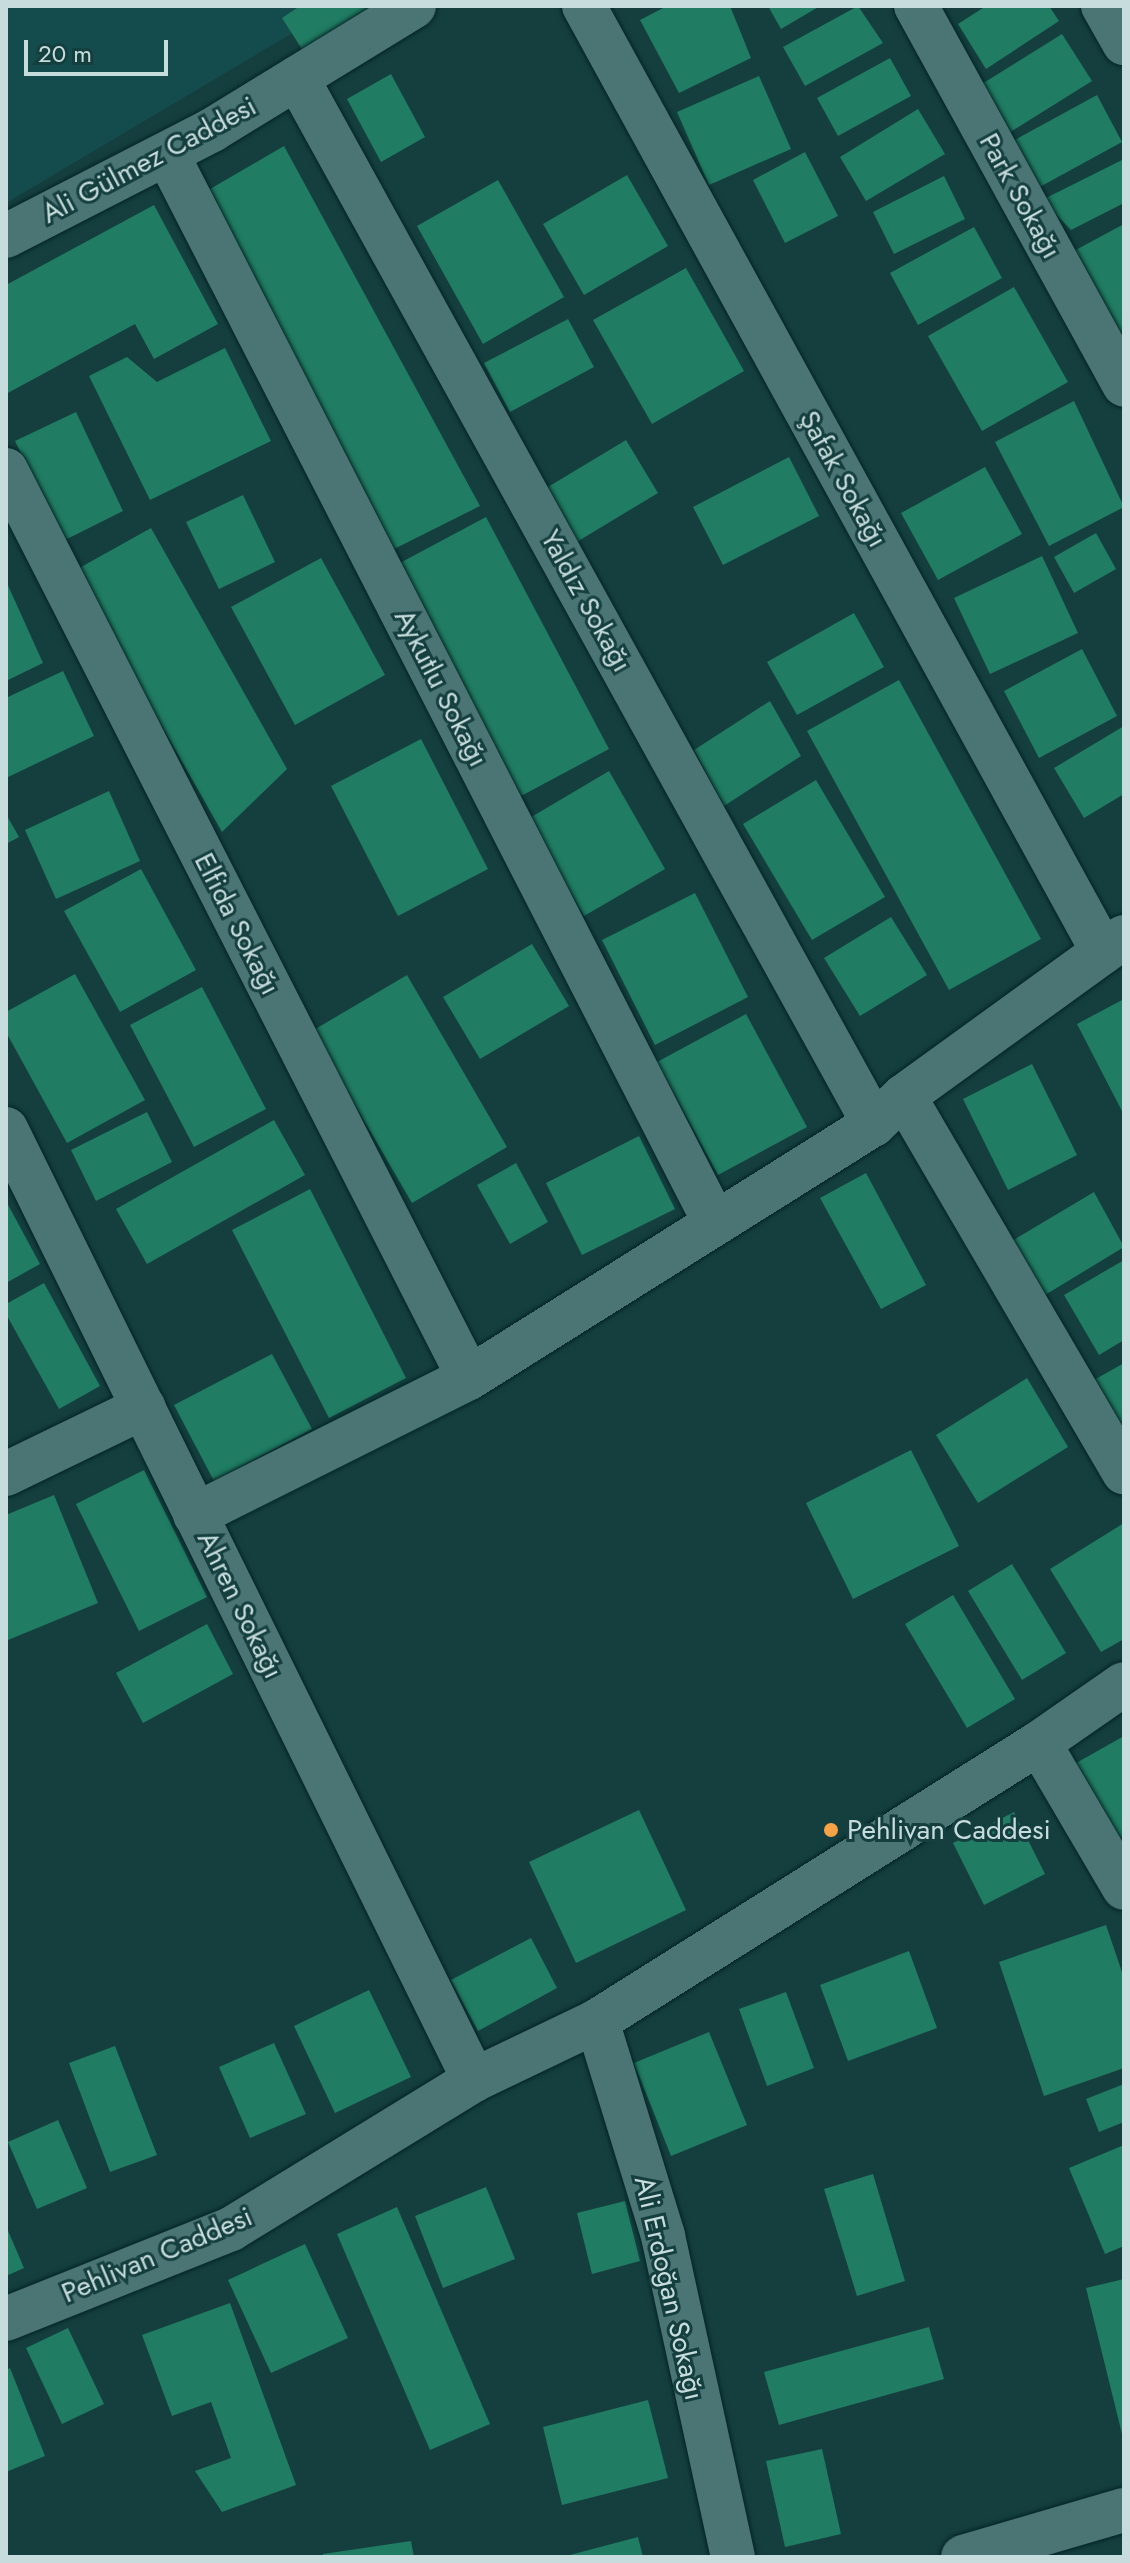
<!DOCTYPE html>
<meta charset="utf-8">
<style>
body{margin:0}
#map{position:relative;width:1130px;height:2563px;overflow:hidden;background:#153f3f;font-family:Jost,sans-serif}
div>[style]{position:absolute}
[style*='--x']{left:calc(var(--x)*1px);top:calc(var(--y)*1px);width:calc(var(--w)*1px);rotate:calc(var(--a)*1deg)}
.built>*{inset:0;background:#144c4d}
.building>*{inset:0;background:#207c62}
.roads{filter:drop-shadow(0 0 2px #042425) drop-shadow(0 0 2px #042425)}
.minor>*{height:44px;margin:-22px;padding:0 22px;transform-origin:22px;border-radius:22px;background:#4b7474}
.dots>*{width:22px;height:22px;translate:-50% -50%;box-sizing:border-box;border:4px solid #153f3f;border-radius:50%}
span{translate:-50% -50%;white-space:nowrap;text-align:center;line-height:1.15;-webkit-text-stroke:6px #153f3f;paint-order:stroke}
.street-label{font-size:28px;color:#c7dcdc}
.poi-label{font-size:28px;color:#c7dcdc}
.left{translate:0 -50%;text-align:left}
.frame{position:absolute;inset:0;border:8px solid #c7dcdc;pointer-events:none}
.scale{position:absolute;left:24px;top:40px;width:144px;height:36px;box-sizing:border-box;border:4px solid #c7dcdc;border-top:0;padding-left:10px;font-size:24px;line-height:28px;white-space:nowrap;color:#c7dcdc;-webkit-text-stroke:6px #153f3f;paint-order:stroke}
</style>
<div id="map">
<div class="built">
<div style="clip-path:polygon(6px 6px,338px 6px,6px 203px)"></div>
</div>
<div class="building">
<div style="clip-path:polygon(300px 6px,382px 6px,314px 68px,282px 18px)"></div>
<div style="clip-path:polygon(667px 6px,730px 6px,751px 58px,679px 93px,640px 20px)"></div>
<div style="clip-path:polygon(768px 6px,820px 6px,781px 29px)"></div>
<div style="clip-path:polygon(858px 6px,883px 43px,805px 86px,783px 47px)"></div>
<div style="clip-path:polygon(986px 6px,1049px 6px,1059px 21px,986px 69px,958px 24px)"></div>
<div style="clip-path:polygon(1062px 34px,1092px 81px,1007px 134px,977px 87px)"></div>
<div style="clip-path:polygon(890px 58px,911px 96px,838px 136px,817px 98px)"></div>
<div style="clip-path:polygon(391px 74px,425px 137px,381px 162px,347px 99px)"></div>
<div style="clip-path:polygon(759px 76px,791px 149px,709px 185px,677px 112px)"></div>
<div style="clip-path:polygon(1097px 95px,1122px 142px,1036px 189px,1011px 142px)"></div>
<div style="clip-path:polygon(918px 109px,945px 154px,866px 201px,840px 157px)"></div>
<div style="clip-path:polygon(284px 146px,480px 506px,394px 549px,205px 192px)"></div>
<div style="clip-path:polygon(805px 152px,838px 216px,785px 243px,753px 180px)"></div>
<div style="clip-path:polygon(1124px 159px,1124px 203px,1071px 230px,1042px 200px)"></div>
<div style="clip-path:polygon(627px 175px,668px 246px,584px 295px,543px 224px)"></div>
<div style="clip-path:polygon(944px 176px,965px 219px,894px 254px,873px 212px)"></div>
<div style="clip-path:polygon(498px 180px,564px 297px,483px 344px,417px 226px)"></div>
<div style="clip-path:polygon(154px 205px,218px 324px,154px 359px,135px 324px,6px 394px,6px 285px)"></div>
<div style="clip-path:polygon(1124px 224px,1124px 349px,1072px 252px)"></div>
<div style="clip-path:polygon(974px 227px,1002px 278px,918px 325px,890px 273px)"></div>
<div style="clip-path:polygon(686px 268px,744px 371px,652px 424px,593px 320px)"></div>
<div style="clip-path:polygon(1014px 287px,1068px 382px,982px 431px,928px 336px)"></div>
<div style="clip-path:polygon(568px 319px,594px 367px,510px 412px,484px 363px)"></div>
<div style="clip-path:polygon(225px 348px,271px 441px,150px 500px,89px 376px,127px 357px,157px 382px)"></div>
<div style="clip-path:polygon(1074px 401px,1124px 507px,1049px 546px,995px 442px)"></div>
<div style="clip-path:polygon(76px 412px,123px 511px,63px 541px,15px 441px)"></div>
<div style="clip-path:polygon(626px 440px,658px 493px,575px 543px,543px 490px)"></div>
<div style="clip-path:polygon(789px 457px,819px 516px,723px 565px,693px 507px)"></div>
<div style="clip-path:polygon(985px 467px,1022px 534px,938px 580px,901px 513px)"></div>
<div style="clip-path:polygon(243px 495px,275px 562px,219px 589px,186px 522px)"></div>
<div style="clip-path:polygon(486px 517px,609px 749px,521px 796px,398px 564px)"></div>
<div style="clip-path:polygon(151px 528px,287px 769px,222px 832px,74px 571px)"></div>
<div style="clip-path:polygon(1096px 533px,1116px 569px,1074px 593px,1054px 557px)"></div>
<div style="clip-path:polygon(1042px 556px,1078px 633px,990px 674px,954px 598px)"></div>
<div style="clip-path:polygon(321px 558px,385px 675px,295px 725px,231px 607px)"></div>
<div style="clip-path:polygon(6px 581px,43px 663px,6px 681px)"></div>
<div style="clip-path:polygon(854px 613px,884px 667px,797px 715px,767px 662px)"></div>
<div style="clip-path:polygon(1082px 649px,1117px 716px,1039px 758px,1004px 691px)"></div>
<div style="clip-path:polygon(63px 671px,94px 736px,6px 778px,6px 698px)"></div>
<div style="clip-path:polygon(899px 680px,1041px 939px,949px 990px,807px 731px)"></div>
<div style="clip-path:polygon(770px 701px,801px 756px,724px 806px,694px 750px)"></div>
<div style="clip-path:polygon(1124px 726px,1124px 794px,1084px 818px,1054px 768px)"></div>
<div style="clip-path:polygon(421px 739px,488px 869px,398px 916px,331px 786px)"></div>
<div style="clip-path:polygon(609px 771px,665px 869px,584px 916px,528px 819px)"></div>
<div style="clip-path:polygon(816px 780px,885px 897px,812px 940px,743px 824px)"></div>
<div style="clip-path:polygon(109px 791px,140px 861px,56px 899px,25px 830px)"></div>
<div style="clip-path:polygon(6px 814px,19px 837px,6px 844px)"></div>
<div style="clip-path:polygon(141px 869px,196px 970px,120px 1012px,64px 911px)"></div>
<div style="clip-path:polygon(695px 893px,748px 997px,655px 1045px,602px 940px)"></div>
<div style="clip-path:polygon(891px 917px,927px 975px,860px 1016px,824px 958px)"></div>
<div style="clip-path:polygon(532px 944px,569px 1006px,480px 1059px,443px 997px)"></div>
<div style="clip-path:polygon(75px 974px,145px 1100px,67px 1143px,6px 1032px,6px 1012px)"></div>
<div style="clip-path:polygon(407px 975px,507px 1147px,412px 1203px,312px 1031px)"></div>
<div style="clip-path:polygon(202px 987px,266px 1109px,194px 1147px,130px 1025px)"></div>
<div style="clip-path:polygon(1124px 999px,1124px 1115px,1077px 1024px)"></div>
<div style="clip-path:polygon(746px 1014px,807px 1127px,718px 1175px,657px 1062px)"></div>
<div style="clip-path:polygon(1032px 1064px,1077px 1155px,1008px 1190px,963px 1099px)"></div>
<div style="clip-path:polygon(147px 1112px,172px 1162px,96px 1201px,71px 1150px)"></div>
<div style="clip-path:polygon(274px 1120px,305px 1175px,147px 1264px,116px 1209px)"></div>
<div style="clip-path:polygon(639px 1136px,675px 1209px,582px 1255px,546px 1183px)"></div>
<div style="clip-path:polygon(516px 1163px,548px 1222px,510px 1244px,477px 1185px)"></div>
<div style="clip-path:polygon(866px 1173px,926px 1285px,881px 1309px,820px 1198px)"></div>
<div style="clip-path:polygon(310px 1189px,406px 1378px,329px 1418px,232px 1230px)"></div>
<div style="clip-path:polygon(1094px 1192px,1124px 1247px,1045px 1295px,1012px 1241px)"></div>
<div style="clip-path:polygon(6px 1201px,40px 1264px,6px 1283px)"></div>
<div style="clip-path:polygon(1124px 1260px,1124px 1340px,1099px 1355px,1064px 1295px)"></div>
<div style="clip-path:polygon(44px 1283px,100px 1386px,59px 1409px,6px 1314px,6px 1304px)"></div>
<div style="clip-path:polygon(272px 1354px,312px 1429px,214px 1481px,174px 1405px)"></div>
<div style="clip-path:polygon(1124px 1363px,1124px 1433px,1094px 1380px)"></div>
<div style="clip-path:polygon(1027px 1378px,1068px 1447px,978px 1503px,936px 1435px)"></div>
<div style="clip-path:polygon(911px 1450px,959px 1546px,853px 1599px,806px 1503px)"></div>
<div style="clip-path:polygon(144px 1470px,207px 1597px,139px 1631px,76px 1504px)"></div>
<div style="clip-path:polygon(54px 1495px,98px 1603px,8px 1640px,6px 1515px)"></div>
<div style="clip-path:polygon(1124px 1523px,1124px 1639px,1101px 1652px,1050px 1569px)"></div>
<div style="clip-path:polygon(1012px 1564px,1066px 1653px,1022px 1680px,968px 1591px)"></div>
<div style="clip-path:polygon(953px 1595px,1015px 1699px,967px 1728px,905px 1624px)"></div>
<div style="clip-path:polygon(207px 1624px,233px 1674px,143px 1723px,116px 1673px)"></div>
<div style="clip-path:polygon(1124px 1736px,1124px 1870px,1062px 1771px)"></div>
<div style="clip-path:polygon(639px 1810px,686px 1910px,576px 1963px,529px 1862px)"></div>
<div style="clip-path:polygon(1014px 1812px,1045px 1874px,984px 1905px,953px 1843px)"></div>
<div style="clip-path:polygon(1106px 1925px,1124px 1978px,1124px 2068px,1044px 2096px,999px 1962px)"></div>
<div style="clip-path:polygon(531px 1938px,557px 1988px,478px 2031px,451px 1980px)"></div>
<div style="clip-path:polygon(909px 1951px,937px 2028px,848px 2061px,820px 1985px)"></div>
<div style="clip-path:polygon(369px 1990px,411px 2077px,335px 2113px,294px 2026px)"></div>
<div style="clip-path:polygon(786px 1992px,814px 2068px,767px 2086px,739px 2009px)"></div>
<div style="clip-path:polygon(709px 2032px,747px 2125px,671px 2156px,634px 2063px)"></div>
<div style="clip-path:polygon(274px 2043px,306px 2114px,250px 2138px,219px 2067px)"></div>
<div style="clip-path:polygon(115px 2046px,157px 2155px,110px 2172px,69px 2063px)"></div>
<div style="clip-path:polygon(1124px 2084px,1124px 2122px,1099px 2132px,1086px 2099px)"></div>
<div style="clip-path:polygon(58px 2120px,87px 2188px,37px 2209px,8px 2142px)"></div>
<div style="clip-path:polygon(1124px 2145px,1124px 2246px,1105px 2254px,1069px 2168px)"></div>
<div style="clip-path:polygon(873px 2174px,905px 2281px,857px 2296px,824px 2189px)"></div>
<div style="clip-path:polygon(486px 2187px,515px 2259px,443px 2288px,415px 2216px)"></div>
<div style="clip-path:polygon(625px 2201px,640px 2261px,592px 2274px,577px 2213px)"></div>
<div style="clip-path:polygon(397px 2207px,490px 2424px,430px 2450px,337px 2234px)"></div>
<div style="clip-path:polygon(6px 2226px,24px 2268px,6px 2276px)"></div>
<div style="clip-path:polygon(305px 2244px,348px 2338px,271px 2373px,228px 2280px)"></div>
<div style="clip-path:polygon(1124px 2279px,1124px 2438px,1123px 2438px,1086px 2288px)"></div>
<div style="clip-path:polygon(230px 2303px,296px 2485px,222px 2512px,195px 2471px,231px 2458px,211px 2402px,172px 2416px,142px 2335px)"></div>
<div style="clip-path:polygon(929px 2327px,944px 2379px,779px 2425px,764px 2372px)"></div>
<div style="clip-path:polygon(68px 2328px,104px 2404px,62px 2424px,26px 2348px)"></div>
<div style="clip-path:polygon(10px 2368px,45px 2456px,6px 2472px,6px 2370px)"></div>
<div style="clip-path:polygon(648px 2400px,668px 2478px,562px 2505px,543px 2427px)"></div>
<div style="clip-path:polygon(822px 2449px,841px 2534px,785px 2547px,766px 2461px)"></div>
<div style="clip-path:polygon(638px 2537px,643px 2557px,566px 2557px,566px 2556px)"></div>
<div style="clip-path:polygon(411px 2541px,414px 2557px,323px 2557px,323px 2554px)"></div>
</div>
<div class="roads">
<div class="minor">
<div style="--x:584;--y:6;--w:1079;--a:61.25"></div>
<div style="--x:916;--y:6;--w:432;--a:61.2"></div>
<div style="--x:1103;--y:6;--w:43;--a:60.4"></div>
<div style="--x:297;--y:78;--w:1195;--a:61.12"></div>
<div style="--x:167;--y:154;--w:1201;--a:62.86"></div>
<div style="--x:6;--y:236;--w:232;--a:-27.2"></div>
<div style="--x:212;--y:130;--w:237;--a:-31.5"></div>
<div style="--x:6;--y:470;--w:1019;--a:62.98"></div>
<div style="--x:904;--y:1096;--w:436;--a:59.7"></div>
<div style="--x:6;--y:1129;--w:1060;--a:63.8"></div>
<div style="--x:6;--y:1474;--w:153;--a:-25.9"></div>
<div style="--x:195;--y:1515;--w:306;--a:-26.6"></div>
<div style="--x:469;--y:1378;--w:478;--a:-32.1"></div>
<div style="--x:874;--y:1124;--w:41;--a:-43"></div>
<div style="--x:904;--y:1096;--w:271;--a:-35.9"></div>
<div style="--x:1039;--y:1743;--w:168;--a:59.6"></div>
<div style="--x:597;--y:2021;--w:225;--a:72.9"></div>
<div style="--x:663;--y:2236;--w:329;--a:77.7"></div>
<div style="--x:6;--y:2319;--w:242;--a:-21.8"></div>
<div style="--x:231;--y:2229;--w:285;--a:-31.5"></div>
<div style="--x:474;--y:2080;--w:136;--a:-25.6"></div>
<div style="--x:597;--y:2021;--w:522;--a:-32.17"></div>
<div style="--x:1039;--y:1743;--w:103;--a:-34.8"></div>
<div style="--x:963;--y:2557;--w:168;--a:-16.3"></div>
</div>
</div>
<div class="dots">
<div style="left:831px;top:1830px;background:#f5a345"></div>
</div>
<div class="street-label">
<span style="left:149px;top:160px;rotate:-28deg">Ali Gülmez Caddesi</span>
<span style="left:1020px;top:196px;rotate:61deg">Park Sokağı</span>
<span style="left:843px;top:479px;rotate:61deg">Şafak Sokağı</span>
<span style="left:586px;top:601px;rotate:61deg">Yaldız Sokağı</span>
<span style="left:441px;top:688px;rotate:63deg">Aykutlu Sokağı</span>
<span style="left:237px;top:924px;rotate:63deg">Elfida Sokağı</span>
<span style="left:240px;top:1605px;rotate:64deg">Ahren Sokağı</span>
<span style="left:157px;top:2255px;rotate:-23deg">Pehlivan Caddesi</span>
<span style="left:669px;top:2288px;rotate:77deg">Ali Erdoğan Sokağı</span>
</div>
<div class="poi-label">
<span class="left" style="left:847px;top:1830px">Pehlivan Caddesi</span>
</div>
<div class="frame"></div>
<div class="scale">20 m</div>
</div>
